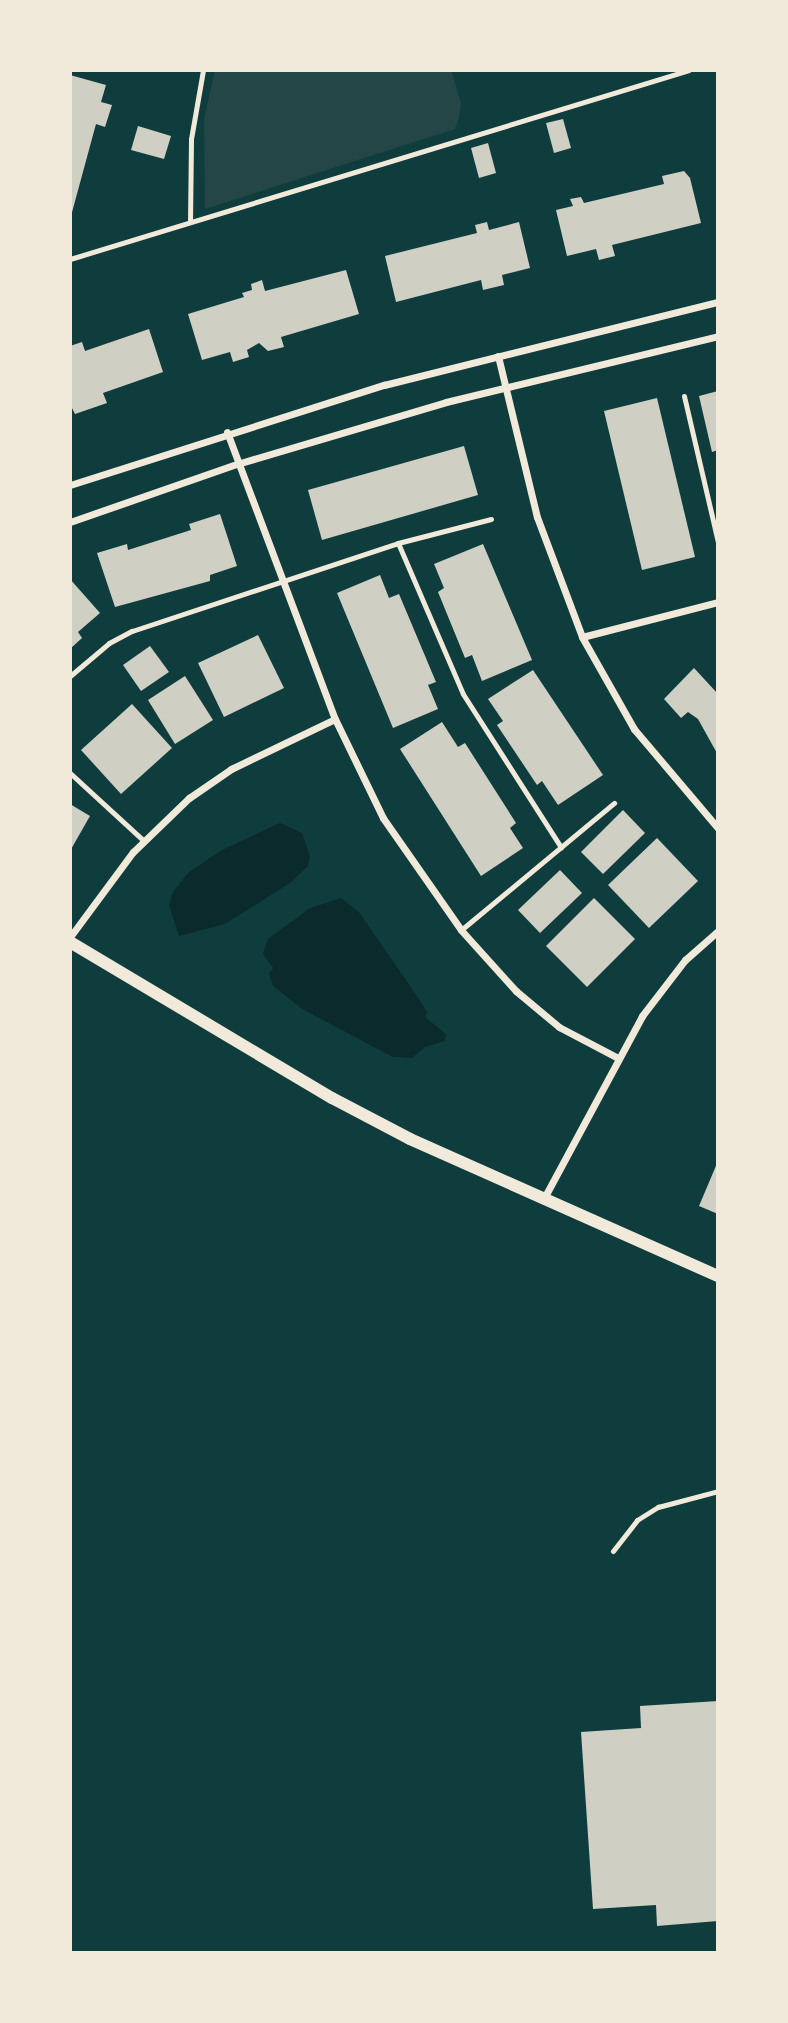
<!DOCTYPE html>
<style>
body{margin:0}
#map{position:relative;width:788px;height:2023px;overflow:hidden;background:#0f3d3e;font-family:"Roboto Serif",serif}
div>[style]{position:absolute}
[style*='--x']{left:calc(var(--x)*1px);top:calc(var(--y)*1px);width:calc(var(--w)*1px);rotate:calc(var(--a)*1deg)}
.green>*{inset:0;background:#244646}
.water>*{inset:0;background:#0a2a2b}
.building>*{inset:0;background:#cfcfc3}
.service>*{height:5px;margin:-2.5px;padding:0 2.5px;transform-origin:2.5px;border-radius:2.5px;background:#f1e9da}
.minor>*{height:7px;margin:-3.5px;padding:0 3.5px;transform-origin:3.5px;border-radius:3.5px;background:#f1e9da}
.tertiary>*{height:12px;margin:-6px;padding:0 6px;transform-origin:6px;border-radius:6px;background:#f1e9da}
span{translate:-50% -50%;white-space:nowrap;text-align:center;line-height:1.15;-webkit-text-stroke:7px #f1e9da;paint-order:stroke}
.frame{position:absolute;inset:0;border:72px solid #f1e9da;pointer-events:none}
</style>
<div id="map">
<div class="green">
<div style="clip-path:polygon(215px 70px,451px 70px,461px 103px,459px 118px,455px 129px,205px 209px,204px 119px)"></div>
</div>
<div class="water">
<div style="clip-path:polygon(280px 823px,302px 833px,310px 857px,307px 867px,290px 883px,225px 924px,179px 936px,169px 905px,173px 892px,189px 872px,222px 850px)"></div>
<div style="clip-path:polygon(341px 898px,359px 912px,419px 999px,427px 1012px,425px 1017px,446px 1034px,445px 1041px,425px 1047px,412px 1058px,393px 1057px,302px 1009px,273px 986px,269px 974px,273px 968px,263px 954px,268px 939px,310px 908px)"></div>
</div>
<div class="building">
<div style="clip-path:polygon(70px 75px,106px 85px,101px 102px,112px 105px,105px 127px,96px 124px,71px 216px)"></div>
<div style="clip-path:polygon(563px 119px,571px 148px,554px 153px,546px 123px)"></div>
<div style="clip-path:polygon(138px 126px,171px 136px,164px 159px,131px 150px)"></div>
<div style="clip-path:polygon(488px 143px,496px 173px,479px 178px,471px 148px)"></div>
<div style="clip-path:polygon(684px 171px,690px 178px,701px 223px,612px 245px,615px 256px,599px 260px,596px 249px,567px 256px,556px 210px,573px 206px,570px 199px,581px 197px,584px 203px,664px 184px,662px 176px)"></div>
<div style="clip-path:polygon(487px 222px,489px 230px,519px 222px,530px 268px,502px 275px,504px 285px,483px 290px,481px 280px,396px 302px,385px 256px,477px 233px,475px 225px)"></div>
<div style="clip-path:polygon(346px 270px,359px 314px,281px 337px,284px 347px,268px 351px,259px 343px,247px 350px,249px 357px,233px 362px,230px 352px,202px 360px,188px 314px,244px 297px,242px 293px,252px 290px,251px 284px,262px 280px,265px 291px)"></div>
<div style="clip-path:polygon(149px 329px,163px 372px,103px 393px,107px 403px,75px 414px,70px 404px,70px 346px,82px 342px,85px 351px)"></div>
<div style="clip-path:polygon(718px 391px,718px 450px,712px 452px,699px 396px)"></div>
<div style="clip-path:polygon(657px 398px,695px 557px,642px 570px,604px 411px)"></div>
<div style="clip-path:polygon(464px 446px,478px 495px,322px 540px,308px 490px)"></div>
<div style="clip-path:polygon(220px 514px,237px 566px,210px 575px,210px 581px,115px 607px,97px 553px,127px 544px,128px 550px,191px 530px,189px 524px)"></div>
<div style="clip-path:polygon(483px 544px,532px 660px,482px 681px,472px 655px,465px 658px,438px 592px,444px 588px,434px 564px)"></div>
<div style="clip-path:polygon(380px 575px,389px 598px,399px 594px,436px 682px,428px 685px,438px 709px,393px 728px,337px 593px)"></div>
<div style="clip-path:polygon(70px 579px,100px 613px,78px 632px,82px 638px,70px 649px)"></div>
<div style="clip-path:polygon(258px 635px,284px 688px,224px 717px,198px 663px)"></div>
<div style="clip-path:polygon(150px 646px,169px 672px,141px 691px,123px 665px)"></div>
<div style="clip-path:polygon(694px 668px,718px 694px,718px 755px,698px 719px,688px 712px,681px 718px,664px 699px)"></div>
<div style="clip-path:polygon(533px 670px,603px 775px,558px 805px,542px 781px,537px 785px,497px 725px,503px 721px,488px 699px)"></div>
<div style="clip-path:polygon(185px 676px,213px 720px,175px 744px,148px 700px)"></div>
<div style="clip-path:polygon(132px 704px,172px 748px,121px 794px,81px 750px)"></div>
<div style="clip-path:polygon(442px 722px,458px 747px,465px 743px,516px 823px,510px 828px,523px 848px,481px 876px,400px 749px)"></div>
<div style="clip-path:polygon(70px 804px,90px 816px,70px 851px)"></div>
<div style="clip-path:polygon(623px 810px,645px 833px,603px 874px,581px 852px)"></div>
<div style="clip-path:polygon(657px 838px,698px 881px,649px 928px,608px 885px)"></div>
<div style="clip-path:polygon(560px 870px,582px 893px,540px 933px,518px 910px)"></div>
<div style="clip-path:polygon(594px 898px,635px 939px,587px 987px,546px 946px)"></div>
<div style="clip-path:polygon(718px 1161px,718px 1214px,699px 1206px)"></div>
<div style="clip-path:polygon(718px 1701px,718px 1921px,657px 1926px,656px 1905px,593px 1909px,581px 1732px,641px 1728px,640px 1706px)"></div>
</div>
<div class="service">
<div style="--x:190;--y:222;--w:83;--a:-89.3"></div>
<div style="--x:191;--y:139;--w:70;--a:-80.1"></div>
<div style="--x:70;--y:259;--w:647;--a:-16.98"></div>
<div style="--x:684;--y:396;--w:150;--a:76.9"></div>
<div style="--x:491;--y:519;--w:96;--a:165.5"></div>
<div style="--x:398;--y:543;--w:164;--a:66.7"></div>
<div style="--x:463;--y:694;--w:182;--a:57.4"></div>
<div style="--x:70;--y:676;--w:51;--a:-40.2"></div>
<div style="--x:109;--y:643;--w:26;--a:-28"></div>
<div style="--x:132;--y:631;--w:280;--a:-18.3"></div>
<div style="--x:70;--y:773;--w:100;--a:42.6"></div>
<div style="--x:461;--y:930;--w:199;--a:-39.7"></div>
<div style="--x:613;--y:1551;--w:39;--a:-52"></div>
<div style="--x:637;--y:1520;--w:25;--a:-32"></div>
<div style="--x:658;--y:1507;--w:62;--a:-14.9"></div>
</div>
<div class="minor">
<div style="--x:498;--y:356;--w:166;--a:76.4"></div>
<div style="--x:537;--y:517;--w:128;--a:69.4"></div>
<div style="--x:582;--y:637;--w:106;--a:60.5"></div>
<div style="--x:634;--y:729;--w:130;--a:49.7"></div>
<div style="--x:227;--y:432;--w:307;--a:69.4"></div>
<div style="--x:335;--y:719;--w:110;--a:64.1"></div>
<div style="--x:383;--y:818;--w:136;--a:55.1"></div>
<div style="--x:461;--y:930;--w:82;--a:48"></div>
<div style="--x:516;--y:991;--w:56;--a:39.9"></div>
<div style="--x:559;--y:1027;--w:67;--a:27.7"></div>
<div style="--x:70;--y:485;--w:330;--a:-17.7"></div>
<div style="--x:384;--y:385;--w:344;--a:-14"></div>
<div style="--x:70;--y:522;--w:177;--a:-19.2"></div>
<div style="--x:237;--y:464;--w:218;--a:-16.5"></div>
<div style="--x:446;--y:402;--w:280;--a:-13.6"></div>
<div style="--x:582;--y:637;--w:140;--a:-14.4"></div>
<div style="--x:70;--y:937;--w:106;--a:-53.5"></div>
<div style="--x:133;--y:852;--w:78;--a:-44"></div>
<div style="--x:189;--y:798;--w:51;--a:-34.6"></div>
<div style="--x:231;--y:769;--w:115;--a:-25.7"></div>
<div style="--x:543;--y:1200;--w:209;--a:-61.7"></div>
<div style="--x:642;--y:1016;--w:71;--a:-52.5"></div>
<div style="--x:685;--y:960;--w:44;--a:-41.3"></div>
</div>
<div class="tertiary">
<div style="--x:70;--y:942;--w:305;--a:30.8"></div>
<div style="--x:332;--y:1098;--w:88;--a:27.7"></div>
<div style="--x:410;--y:1139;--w:337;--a:24"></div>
</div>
<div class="frame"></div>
</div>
